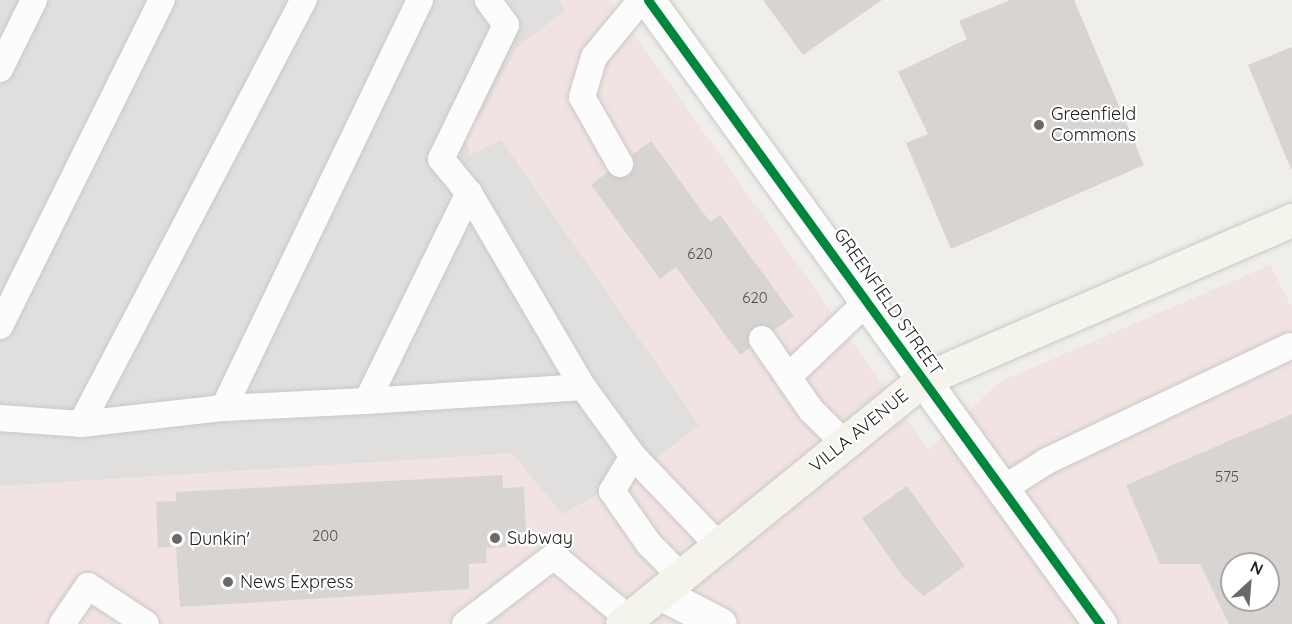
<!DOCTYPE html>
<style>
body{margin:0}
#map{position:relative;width:1292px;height:624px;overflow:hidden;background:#f0eeeb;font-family:Quicksand,sans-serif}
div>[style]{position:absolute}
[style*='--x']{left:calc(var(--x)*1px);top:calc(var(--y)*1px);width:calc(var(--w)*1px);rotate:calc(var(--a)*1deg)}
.commercial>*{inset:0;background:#f1e3e1}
.parking>*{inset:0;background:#e0dfde}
.building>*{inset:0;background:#d7d4d2}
.roads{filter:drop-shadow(0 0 2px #c9c8c7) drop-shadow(0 0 2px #c9c8c7)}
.lane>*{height:26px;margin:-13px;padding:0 13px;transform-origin:13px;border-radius:13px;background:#fdfcfc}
.street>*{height:33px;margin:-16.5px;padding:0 16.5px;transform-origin:16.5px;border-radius:16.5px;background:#fdfcfc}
.secondary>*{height:33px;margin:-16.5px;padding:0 16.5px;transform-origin:16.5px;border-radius:16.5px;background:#f4f4ed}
.cycleway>*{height:9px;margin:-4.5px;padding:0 4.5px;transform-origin:4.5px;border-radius:4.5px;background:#00873e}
.dots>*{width:16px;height:16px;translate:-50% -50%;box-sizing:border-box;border:3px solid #fff;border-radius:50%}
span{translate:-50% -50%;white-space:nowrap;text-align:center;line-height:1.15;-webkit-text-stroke:4.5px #fff;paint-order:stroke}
.number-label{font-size:15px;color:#4f4e4e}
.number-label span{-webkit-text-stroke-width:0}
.poi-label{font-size:18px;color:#222}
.left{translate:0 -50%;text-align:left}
.street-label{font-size:18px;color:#222}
.north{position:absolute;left:1220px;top:552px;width:60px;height:60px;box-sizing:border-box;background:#fff;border:2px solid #a7a7a7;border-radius:50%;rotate:26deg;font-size:16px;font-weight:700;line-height:24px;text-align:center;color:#222}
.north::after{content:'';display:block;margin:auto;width:21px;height:27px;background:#6a6968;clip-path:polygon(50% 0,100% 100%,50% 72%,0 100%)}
</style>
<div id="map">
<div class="commercial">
<div style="clip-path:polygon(evenodd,0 0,610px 0,929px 450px,999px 382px,1270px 265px,1292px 308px,1292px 624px,0 624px,0 0,1232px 564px,1268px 564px,1268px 600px,1232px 600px,1232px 564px)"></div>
</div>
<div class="parking">
<div style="clip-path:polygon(0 0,559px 0,566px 10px,516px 48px,481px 116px,470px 124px,465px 137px,470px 155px,501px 140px,699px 425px,640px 471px,562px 514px,512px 453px,0 486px)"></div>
</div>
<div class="building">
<div style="clip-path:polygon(763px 0,882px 0,803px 55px)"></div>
<div style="clip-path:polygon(1010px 0,1074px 0,1144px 165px,951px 249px,906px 143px,928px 134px,898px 72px,967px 39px,959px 21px)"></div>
<div style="clip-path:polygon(1292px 47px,1292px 168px,1291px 169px,1248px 65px)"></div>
<div style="clip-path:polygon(651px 141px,710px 222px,720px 215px,794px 316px,774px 330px,753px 327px,750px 348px,740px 355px,676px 267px,660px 279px,591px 185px,608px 172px,628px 177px,635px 165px,632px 155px)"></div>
<div style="clip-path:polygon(evenodd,1292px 414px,1292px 624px,1229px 624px,1200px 564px,1160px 564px,1126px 485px,1292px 414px,1232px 564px,1268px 564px,1268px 600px,1232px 600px,1232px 564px)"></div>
<div style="clip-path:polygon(502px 475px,503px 488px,524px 487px,526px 532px,505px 533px,506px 547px,486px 548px,487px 563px,469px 564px,469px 589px,180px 607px,176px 546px,158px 548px,156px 502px,176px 501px,176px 492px)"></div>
<div style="clip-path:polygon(907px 486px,965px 566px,924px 596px,903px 577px,862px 518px)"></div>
</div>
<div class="roads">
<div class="lane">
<div style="--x:420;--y:0;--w:453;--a:115.7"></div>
<div style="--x:224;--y:408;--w:143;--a:-2.8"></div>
<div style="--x:367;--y:401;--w:232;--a:-63.9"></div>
<div style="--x:469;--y:193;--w:44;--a:-129.5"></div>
<div style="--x:441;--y:159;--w:149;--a:-64.1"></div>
<div style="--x:506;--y:25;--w:31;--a:-126"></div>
<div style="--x:0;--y:69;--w:77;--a:-63.8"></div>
<div style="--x:620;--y:164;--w:77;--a:-119.6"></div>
<div style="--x:582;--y:97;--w:42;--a:-73.3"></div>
<div style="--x:594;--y:57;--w:74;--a:-50.5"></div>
<div style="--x:469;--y:193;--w:225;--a:59.6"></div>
<div style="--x:583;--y:387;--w:85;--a:54.1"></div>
<div style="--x:633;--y:456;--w:124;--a:46.3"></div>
<div style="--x:0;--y:326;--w:364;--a:-63.6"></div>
<div style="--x:762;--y:339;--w:86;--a:55.4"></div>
<div style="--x:811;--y:410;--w:47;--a:45"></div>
<div style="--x:791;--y:374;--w:108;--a:-43.5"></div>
<div style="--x:367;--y:401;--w:216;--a:-3.7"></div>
<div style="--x:0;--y:418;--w:81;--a:4.2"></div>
<div style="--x:81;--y:424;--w:479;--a:-62.3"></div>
<div style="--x:81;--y:424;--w:144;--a:-6.4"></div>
<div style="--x:633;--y:456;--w:41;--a:121"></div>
<div style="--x:612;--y:491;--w:65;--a:55.1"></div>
<div style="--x:649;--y:544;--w:45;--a:45"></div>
<div style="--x:1003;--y:489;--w:52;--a:-32.5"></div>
<div style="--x:1047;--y:461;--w:269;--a:-25.3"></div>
<div style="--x:62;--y:624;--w:46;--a:-55.6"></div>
<div style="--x:88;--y:586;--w:69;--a:33.2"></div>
<div style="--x:465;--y:624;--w:112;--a:-37.4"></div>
<div style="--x:554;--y:556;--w:98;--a:40"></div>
</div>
<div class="street">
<div style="--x:648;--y:0;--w:771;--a:54.08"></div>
<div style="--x:662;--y:594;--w:65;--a:27.3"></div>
</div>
<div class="secondary">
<div style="--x:622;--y:624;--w:387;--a:-39.1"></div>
<div style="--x:922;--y:380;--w:403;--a:-23.4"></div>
</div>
</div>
<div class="cycleway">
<div style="--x:648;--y:0;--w:771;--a:54.08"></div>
</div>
<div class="dots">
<div style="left:1039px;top:125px;background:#6a6968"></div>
<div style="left:495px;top:538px;background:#6a6968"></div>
<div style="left:177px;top:539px;background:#6a6968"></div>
<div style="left:228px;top:582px;background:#6a6968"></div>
</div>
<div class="number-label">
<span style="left:700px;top:254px">620</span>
<span style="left:755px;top:298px">620</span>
<span style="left:1227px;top:477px">575</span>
<span style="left:325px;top:536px">200</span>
</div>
<div class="poi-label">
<span class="left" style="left:1051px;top:125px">Greenfield<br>Commons</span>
<span class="left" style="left:507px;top:538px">Subway</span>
<span class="left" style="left:189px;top:539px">Dunkin'</span>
<span class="left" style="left:240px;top:582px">News Express</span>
</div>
<div class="street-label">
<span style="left:888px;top:302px;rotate:55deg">GREENFIELD STREET</span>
<span style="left:859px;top:431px;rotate:-39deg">VILLA AVENUE</span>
</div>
<div class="north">N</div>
</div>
